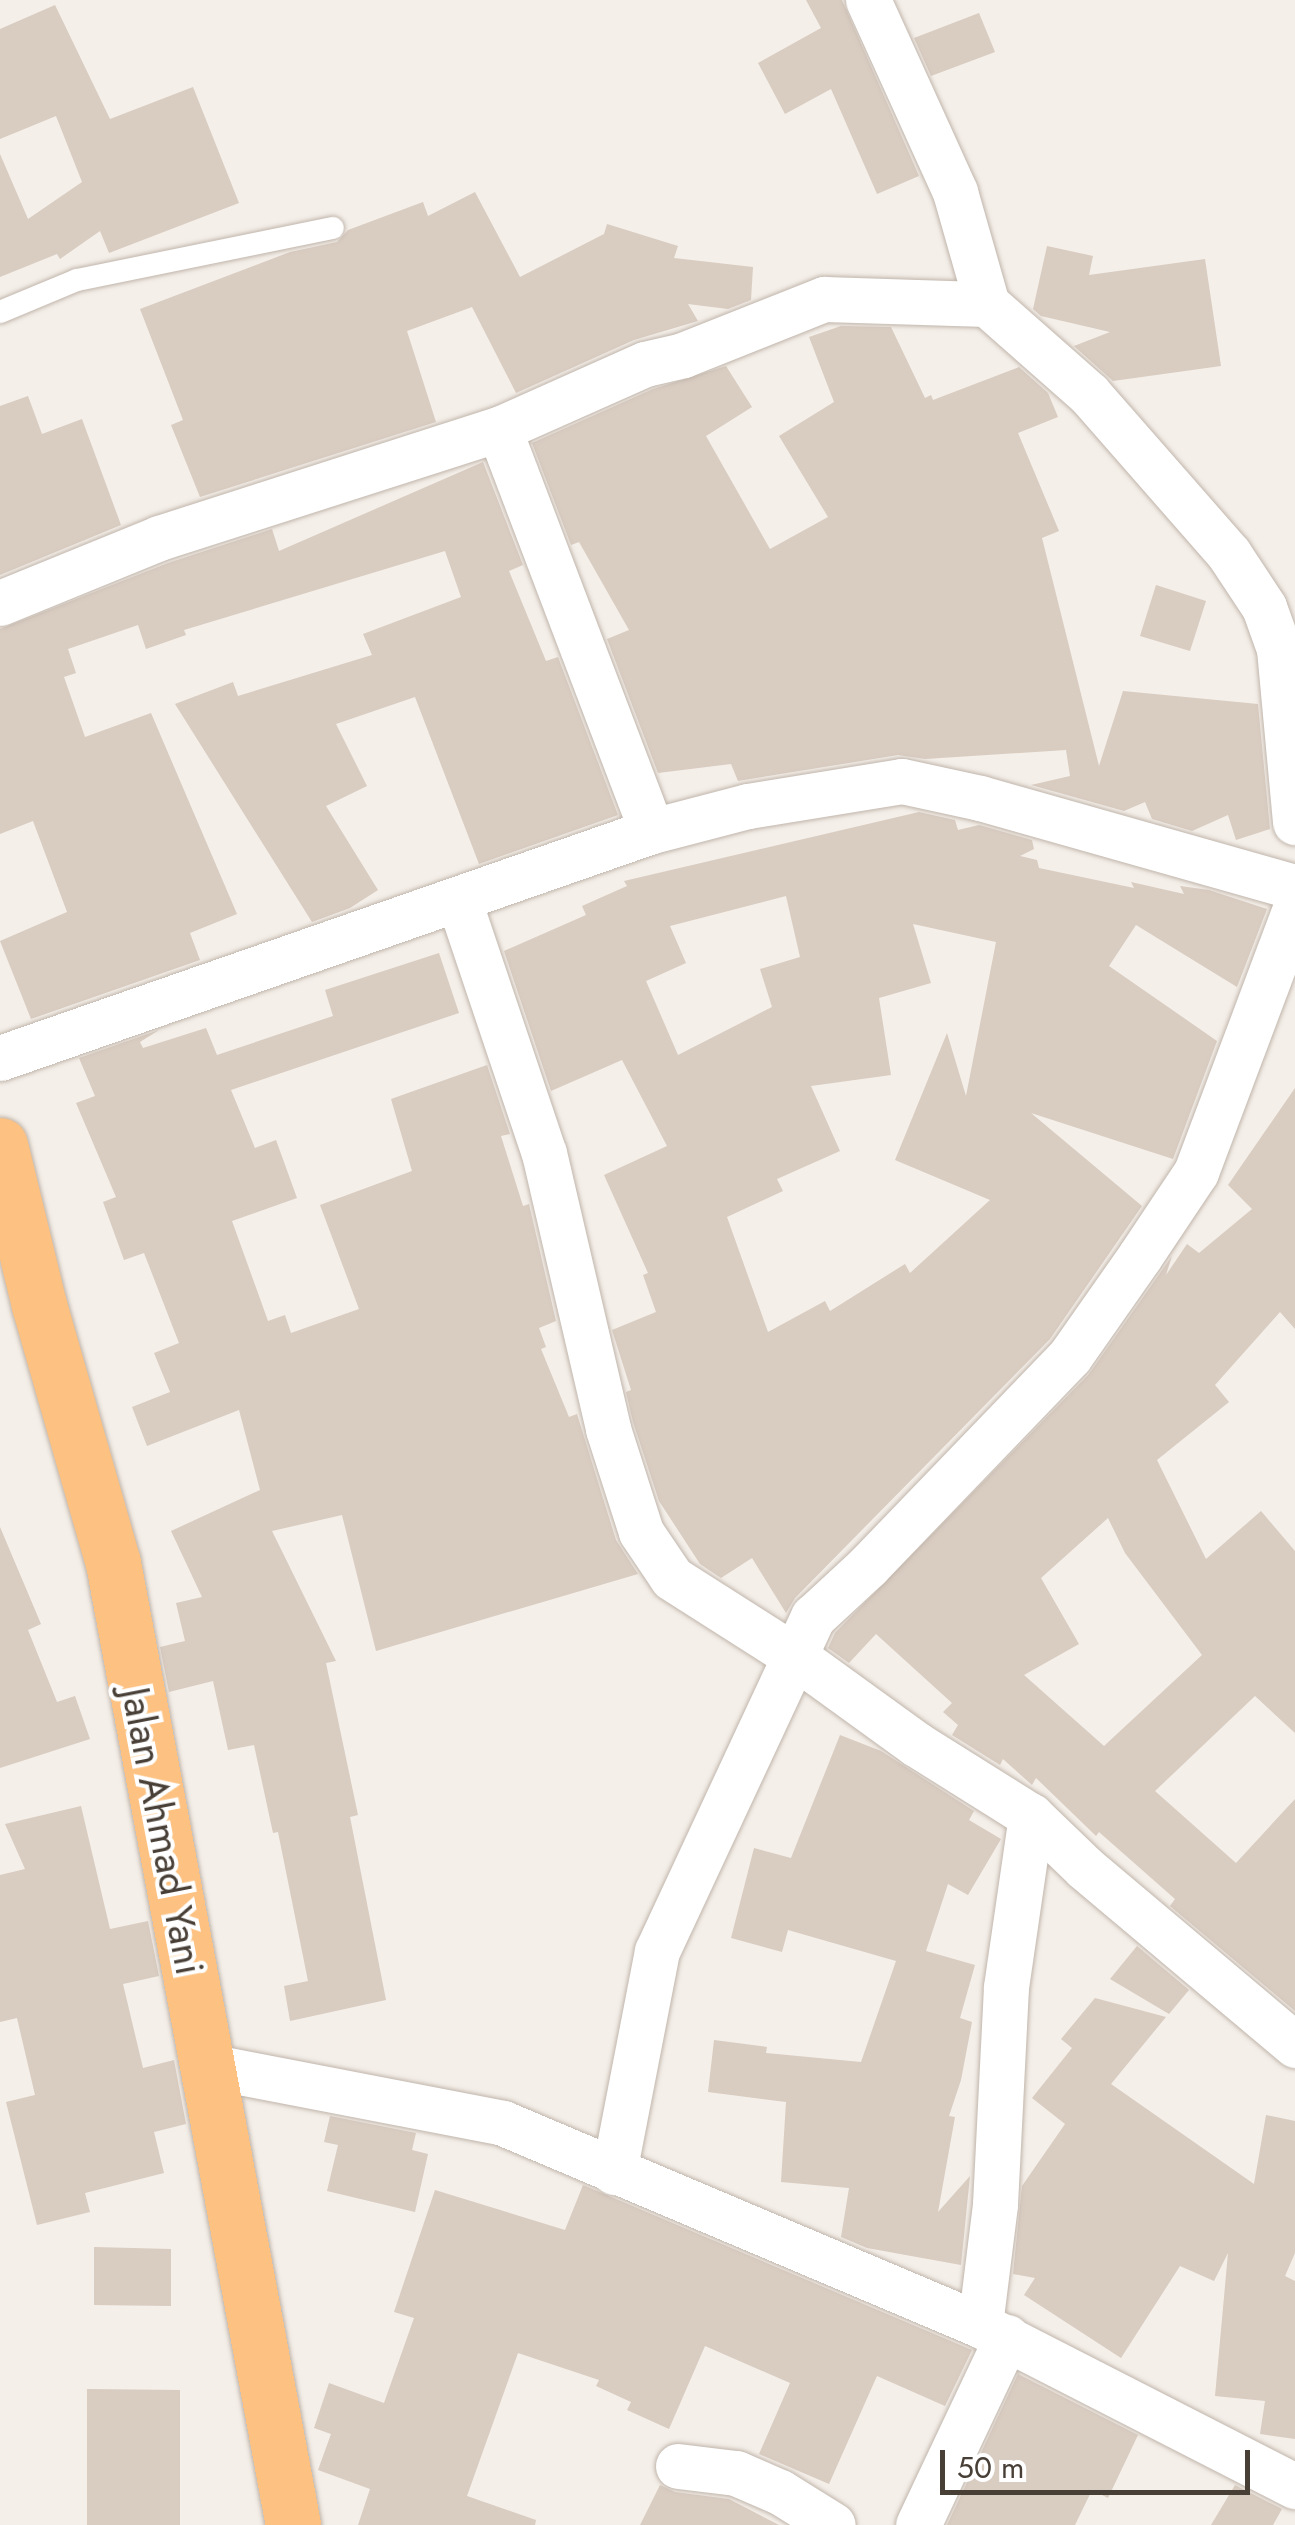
<!DOCTYPE html>
<style>
body{margin:0}
#map{position:relative;width:1295px;height:2525px;overflow:hidden;background:#f4efe9;font-family:Jost,sans-serif}
div>[style]{position:absolute}
[style*='--x']{left:calc(var(--x)*1px);top:calc(var(--y)*1px);width:calc(var(--w)*1px);rotate:calc(var(--a)*1deg)}
.building>*{inset:0;background:#d9ccc1}
.roads{filter:drop-shadow(0 0 2px #c0b5ab) drop-shadow(0 0 2px #c0b5ab)}
.service>*{height:22px;margin:-11px;padding:0 11px;transform-origin:11px;border-radius:11px;background:#fff}
.minor>*{height:45px;margin:-22.5px;padding:0 22.5px;transform-origin:22.5px;border-radius:22.5px;background:#fff}
.trunk>*{height:55px;margin:-27.5px;padding:0 27.5px;transform-origin:27.5px;border-radius:27.5px;background:#fdc282}
span{translate:-50% -50%;white-space:nowrap;text-align:center;line-height:1.15;-webkit-text-stroke:8px #fff;paint-order:stroke}
.street-label{font-size:40px;color:#483f37}
.scale{position:absolute;left:940px;top:2450px;width:310px;height:45px;box-sizing:border-box;border:5px solid #483f37;border-top:0;padding-left:12px;font-size:30px;line-height:35px;white-space:nowrap;color:#483f37;-webkit-text-stroke:8px #fff;paint-order:stroke}
</style>
<div id="map">
<div class="building">
<div style="clip-path:polygon(806px 0,842px 0,919px 176px,877px 194px,831px 89px,785px 114px,758px 63px,821px 28px)"></div>
<div style="clip-path:polygon(55px 5px,110px 119px,193px 87px,239px 203px,109px 253px,100px 231px,60px 259px,57px 254px,0 277px,0 154px,28px 219px,82px 182px,56px 116px,0 139px,0 29px)"></div>
<div style="clip-path:polygon(979px 13px,995px 52px,931px 76px,914px 38px)"></div>
<div style="clip-path:polygon(475px 192px,520px 277px,604px 234px,607px 224px,678px 246px,674px 258px,753px 267px,751px 300px,728px 309px,688px 304px,698px 321px,634px 340px,516px 393px,472px 307px,407px 331px,436px 422px,200px 497px,171px 425px,183px 420px,140px 309px,290px 252px,337px 242px,348px 230px,423px 202px,428px 216px)"></div>
<div style="clip-path:polygon(1047px 246px,1093px 256px,1089px 275px,1205px 259px,1221px 366px,1113px 381px,1074px 346px,1110px 332px,1041px 316px,1033px 309px)"></div>
<div style="clip-path:polygon(841px 326px,891px 327px,925px 398px,931px 395px,933px 400px,1019px 367px,1048px 393px,1058px 417px,1018px 433px,1059px 531px,1042px 538px,1099px 766px,1123px 691px,1258px 704px,1270px 829px,1236px 840px,1228px 815px,1192px 831px,1152px 819px,1145px 802px,1124px 811px,1031px 785px,1070px 776px,1066px 750px,925px 759px,898px 755px,738px 781px,731px 764px,658px 773px,607px 639px,629px 630px,579px 542px,571px 545px,532px 443px,653px 389px,726px 366px,752px 407px,706px 436px,770px 549px,828px 517px,779px 436px,834px 402px,809px 337px)"></div>
<div style="clip-path:polygon(28px 396px,42px 434px,82px 419px,121px 525px,0 575px,0 406px)"></div>
<div style="clip-path:polygon(483px 462px,523px 565px,509px 571px,546px 661px,558px 657px,618px 815px,479px 864px,415px 697px,336px 724px,367px 786px,326px 806px,378px 890px,350px 908px,312px 922px,175px 704px,233px 682px,238px 696px,372px 655px,363px 634px,461px 597px,445px 551px,184px 630px,186px 635px,146px 649px,138px 625px,68px 649px,76px 673px,64px 677px,85px 737px,151px 713px,237px 914px,190px 933px,200px 960px,31px 1019px,0 941px,67px 912px,33px 821px,0 834px,0 629px,168px 563px,272px 529px,279px 551px)"></div>
<div style="clip-path:polygon(1156px 585px,1206px 601px,1190px 651px,1140px 636px)"></div>
<div style="clip-path:polygon(evenodd,919px 812px,955px 820px,958px 830px,979px 825px,1032px 840px,1034px 849px,1020px 856px,1037px 860px,1039px 868px,1134px 888px,1131px 882px,1184px 894px,1180px 886px,1209px 890px,1267px 909px,1237px 987px,1136px 925px,1109px 966px,1217px 1041px,1173px 1159px,1031px 1113px,1142px 1206px,1050px 1339px,795px 1598px,786px 1613px,752px 1558px,721px 1578px,700px 1564px,659px 1501px,633px 1422px,626px 1392px,631px 1390px,612px 1330px,656px 1312px,643px 1275px,648px 1273px,604px 1175px,667px 1146px,622px 1060px,551px 1091px,504px 951px,586px 915px,582px 906px,627px 886px,624px 881px,919px 812px,786px 896px,800px 957px,760px 969px,772px 1007px,678px 1055px,646px 981px,686px 963px,670px 926px,786px 896px,919px 812px,913px 924px,996px 942px,966px 1096px,947px 1033px,895px 1160px,990px 1200px,910px 1273px,905px 1264px,830px 1311px,825px 1301px,768px 1332px,727px 1217px,783px 1191px,777px 1179px,840px 1151px,811px 1086px,891px 1075px,879px 998px,931px 983px,913px 924px)"></div>
<div style="clip-path:polygon(439px 953px,459px 1013px,231px 1090px,255px 1148px,276px 1140px,297px 1198px,232px 1221px,268px 1321px,285px 1315px,291px 1333px,359px 1309px,320px 1205px,412px 1171px,391px 1099px,487px 1065px,510px 1134px,501px 1136px,523px 1206px,529px 1204px,556px 1321px,539px 1328px,546px 1347px,541px 1349px,569px 1417px,577px 1414px,616px 1540px,638px 1574px,376px 1651px,342px 1515px,272px 1531px,336px 1661px,326px 1663px,358px 1815px,350px 1817px,386px 2000px,290px 2021px,284px 1986px,308px 1981px,278px 1832px,273px 1833px,254px 1745px,228px 1750px,213px 1681px,169px 1692px,160px 1647px,185px 1641px,176px 1603px,202px 1597px,171px 1531px,260px 1490px,239px 1410px,147px 1446px,132px 1407px,170px 1392px,154px 1353px,179px 1343px,144px 1253px,124px 1260px,103px 1202px,116px 1197px,76px 1103px,95px 1096px,79px 1058px,159px 1030px,140px 1042px,143px 1048px,206px 1028px,217px 1055px,333px 1016px,325px 990px)"></div>
<div style="clip-path:polygon(evenodd,1295px 1088px,1295px 1329px,1280px 1312px,1215px 1385px,1229px 1402px,1157px 1460px,1206px 1559px,1261px 1511px,1295px 1551px,1295px 1733px,1255px 1696px,1155px 1791px,1236px 1863px,1295px 1799px,1295px 2011px,1170px 1906px,1175px 1899px,1099px 1832px,1096px 1836px,1036px 1778px,1032px 1785px,1003px 1759px,1000px 1765px,952px 1735px,958px 1725px,943px 1712px,952px 1703px,876px 1634px,849px 1663px,828px 1648px,835px 1633px,1089px 1374px,1172px 1256px,1166px 1275px,1187px 1244px,1199px 1253px,1252px 1209px,1228px 1185px,1295px 1088px,1108px 1518px,1125px 1553px,1202px 1655px,1104px 1746px,1024px 1675px,1079px 1644px,1041px 1578px,1108px 1518px)"></div>
<div style="clip-path:polygon(0 1527px,41px 1624px,28px 1630px,57px 1702px,75px 1696px,90px 1739px,0 1768px)"></div>
<div style="clip-path:polygon(840px 1735px,881px 1751px,974px 1811px,969px 1820px,1001px 1839px,968px 1895px,948px 1884px,926px 1951px,975px 1965px,960px 2018px,972px 2022px,961px 2080px,949px 2116px,955px 2117px,938px 2212px,970px 2176px,961px 2265px,867px 2248px,841px 2237px,849px 2188px,781px 2182px,786px 2102px,708px 2092px,714px 2040px,767px 2047px,766px 2053px,861px 2062px,896px 1961px,788px 1930px,782px 1952px,731px 1938px,754px 1848px,791px 1858px)"></div>
<div style="clip-path:polygon(81px 1806px,110px 1929px,148px 1921px,159px 1976px,123px 1984px,143px 2068px,174px 2060px,186px 2124px,154px 2132px,164px 2173px,85px 2193px,90px 2212px,37px 2225px,6px 2102px,35px 2095px,17px 2018px,0 2022px,0 1875px,25px 1869px,5px 1824px)"></div>
<div style="clip-path:polygon(1137px 1946px,1189px 1990px,1169px 2014px,1110px 1979px)"></div>
<div style="clip-path:polygon(1095px 1998px,1166px 2017px,1111px 2084px,1254px 2184px,1266px 2115px,1295px 2121px,1295px 2253px,1285px 2276px,1295px 2281px,1295px 2439px,1260px 2434px,1265px 2401px,1215px 2396px,1228px 2253px,1214px 2281px,1180px 2266px,1121px 2358px,1024px 2295px,1035px 2278px,1013px 2274px,1022px 2186px,1065px 2124px,1032px 2098px,1072px 2048px,1061px 2039px)"></div>
<div style="clip-path:polygon(330px 2116px,416px 2133px,412px 2150px,428px 2154px,415px 2212px,327px 2191px,338px 2145px,324px 2142px)"></div>
<div style="clip-path:polygon(583px 2185px,972px 2350px,945px 2406px,877px 2376px,829px 2484px,759px 2454px,790px 2383px,705px 2346px,669px 2429px,627px 2410px,631px 2402px,596px 2386px,599px 2380px,518px 2353px,467px 2496px,536px 2520px,535px 2525px,358px 2525px,370px 2489px,318px 2470px,331px 2434px,314px 2428px,329px 2383px,384px 2403px,414px 2318px,394px 2312px,435px 2190px,565px 2230px)"></div>
<div style="clip-path:polygon(94px 2247px,171px 2249px,171px 2306px,94px 2305px)"></div>
<div style="clip-path:polygon(1018px 2374px,1138px 2435px,1108px 2498px,1092px 2490px,1075px 2525px,947px 2525px)"></div>
<div style="clip-path:polygon(87px 2389px,180px 2390px,180px 2525px,87px 2525px)"></div>
<div style="clip-path:polygon(660px 2485px,675px 2492px,729px 2499px,779px 2525px,640px 2525px)"></div>
<div style="clip-path:polygon(1235px 2485px,1282px 2509px,1273px 2525px,1211px 2525px)"></div>
</div>
<div class="roads">
<div class="service">
<div style="--x:0;--y:312;--w:83;--a:-22.6"></div>
<div style="--x:77;--y:280;--w:261;--a:-11.5"></div>
</div>
<div class="minor">
<div style="--x:868;--y:0;--w:211;--a:65.6"></div>
<div style="--x:955;--y:192;--w:116;--a:74.1"></div>
<div style="--x:987;--y:304;--w:136;--a:41.4"></div>
<div style="--x:1089;--y:394;--w:213;--a:48.8"></div>
<div style="--x:1229;--y:554;--w:64;--a:56.6"></div>
<div style="--x:1264;--y:607;--w:45;--a:70.3"></div>
<div style="--x:1279;--y:649;--w:174;--a:84.7"></div>
<div style="--x:499;--y:429;--w:430;--a:69.2"></div>
<div style="--x:0;--y:603;--w:172;--a:-22.2"></div>
<div style="--x:159;--y:538;--w:357;--a:-17.8"></div>
<div style="--x:499;--y:429;--w:160;--a:-24"></div>
<div style="--x:645;--y:364;--w:39;--a:-13"></div>
<div style="--x:683;--y:355;--w:152;--a:-21.7"></div>
<div style="--x:824;--y:299;--w:163;--a:1.8"></div>
<div style="--x:459;--y:901;--w:266;--a:71.4"></div>
<div style="--x:544;--y:1153;--w:283;--a:76.9"></div>
<div style="--x:608;--y:1429;--w:108;--a:72.2"></div>
<div style="--x:641;--y:1532;--w:55;--a:56"></div>
<div style="--x:672;--y:1578;--w:143;--a:32.5"></div>
<div style="--x:793;--y:1655;--w:152;--a:35.9"></div>
<div style="--x:916;--y:1744;--w:136;--a:32.1"></div>
<div style="--x:1031;--y:1816;--w:75;--a:43.9"></div>
<div style="--x:1085;--y:1868;--w:275;--a:40.1"></div>
<div style="--x:0;--y:1058;--w:690;--a:-19.2"></div>
<div style="--x:652;--y:831;--w:99;--a:-14.6"></div>
<div style="--x:748;--y:806;--w:156;--a:-9.2"></div>
<div style="--x:902;--y:781;--w:80;--a:12.3"></div>
<div style="--x:980;--y:798;--w:327;--a:15.8"></div>
<div style="--x:208;--y:2066;--w:300;--a:10.9"></div>
<div style="--x:503;--y:2123;--w:518;--a:22.95"></div>
<div style="--x:980;--y:2325;--w:354;--a:27.1"></div>
<div style="--x:614;--y:2172;--w:225;--a:-79"></div>
<div style="--x:657;--y:1951;--w:369;--a:-65"></div>
<div style="--x:813;--y:1617;--w:75;--a:-42.8"></div>
<div style="--x:868;--y:1566;--w:291;--a:-46.1"></div>
<div style="--x:1070;--y:1356;--w:122;--a:-55"></div>
<div style="--x:1140;--y:1256;--w:101;--a:-56.3"></div>
<div style="--x:1196;--y:1172;--w:282;--a:-69.4"></div>
<div style="--x:980;--y:2325;--w:122;--a:-82.9"></div>
<div style="--x:995;--y:2204;--w:217;--a:-87.1"></div>
<div style="--x:1006;--y:1987;--w:173;--a:-81.7"></div>
<div style="--x:678;--y:2466;--w:58;--a:6.9"></div>
<div style="--x:736;--y:2473;--w:48;--a:23.4"></div>
<div style="--x:780;--y:2492;--w:62;--a:31.9"></div>
<div style="--x:918;--y:2525;--w:208;--a:-64.7"></div>
</div>
<div class="trunk">
<div style="--x:0;--y:1145;--w:165;--a:76.3"></div>
<div style="--x:39;--y:1305;--w:268;--a:74"></div>
<div style="--x:113;--y:1563;--w:979;--a:79.4"></div>
</div>
</div>
<div class="street-label">
<span style="left:163px;top:1831px;rotate:79deg">Jalan Ahmad Yani</span>
</div>
<div class="scale">50 m</div>
</div>
